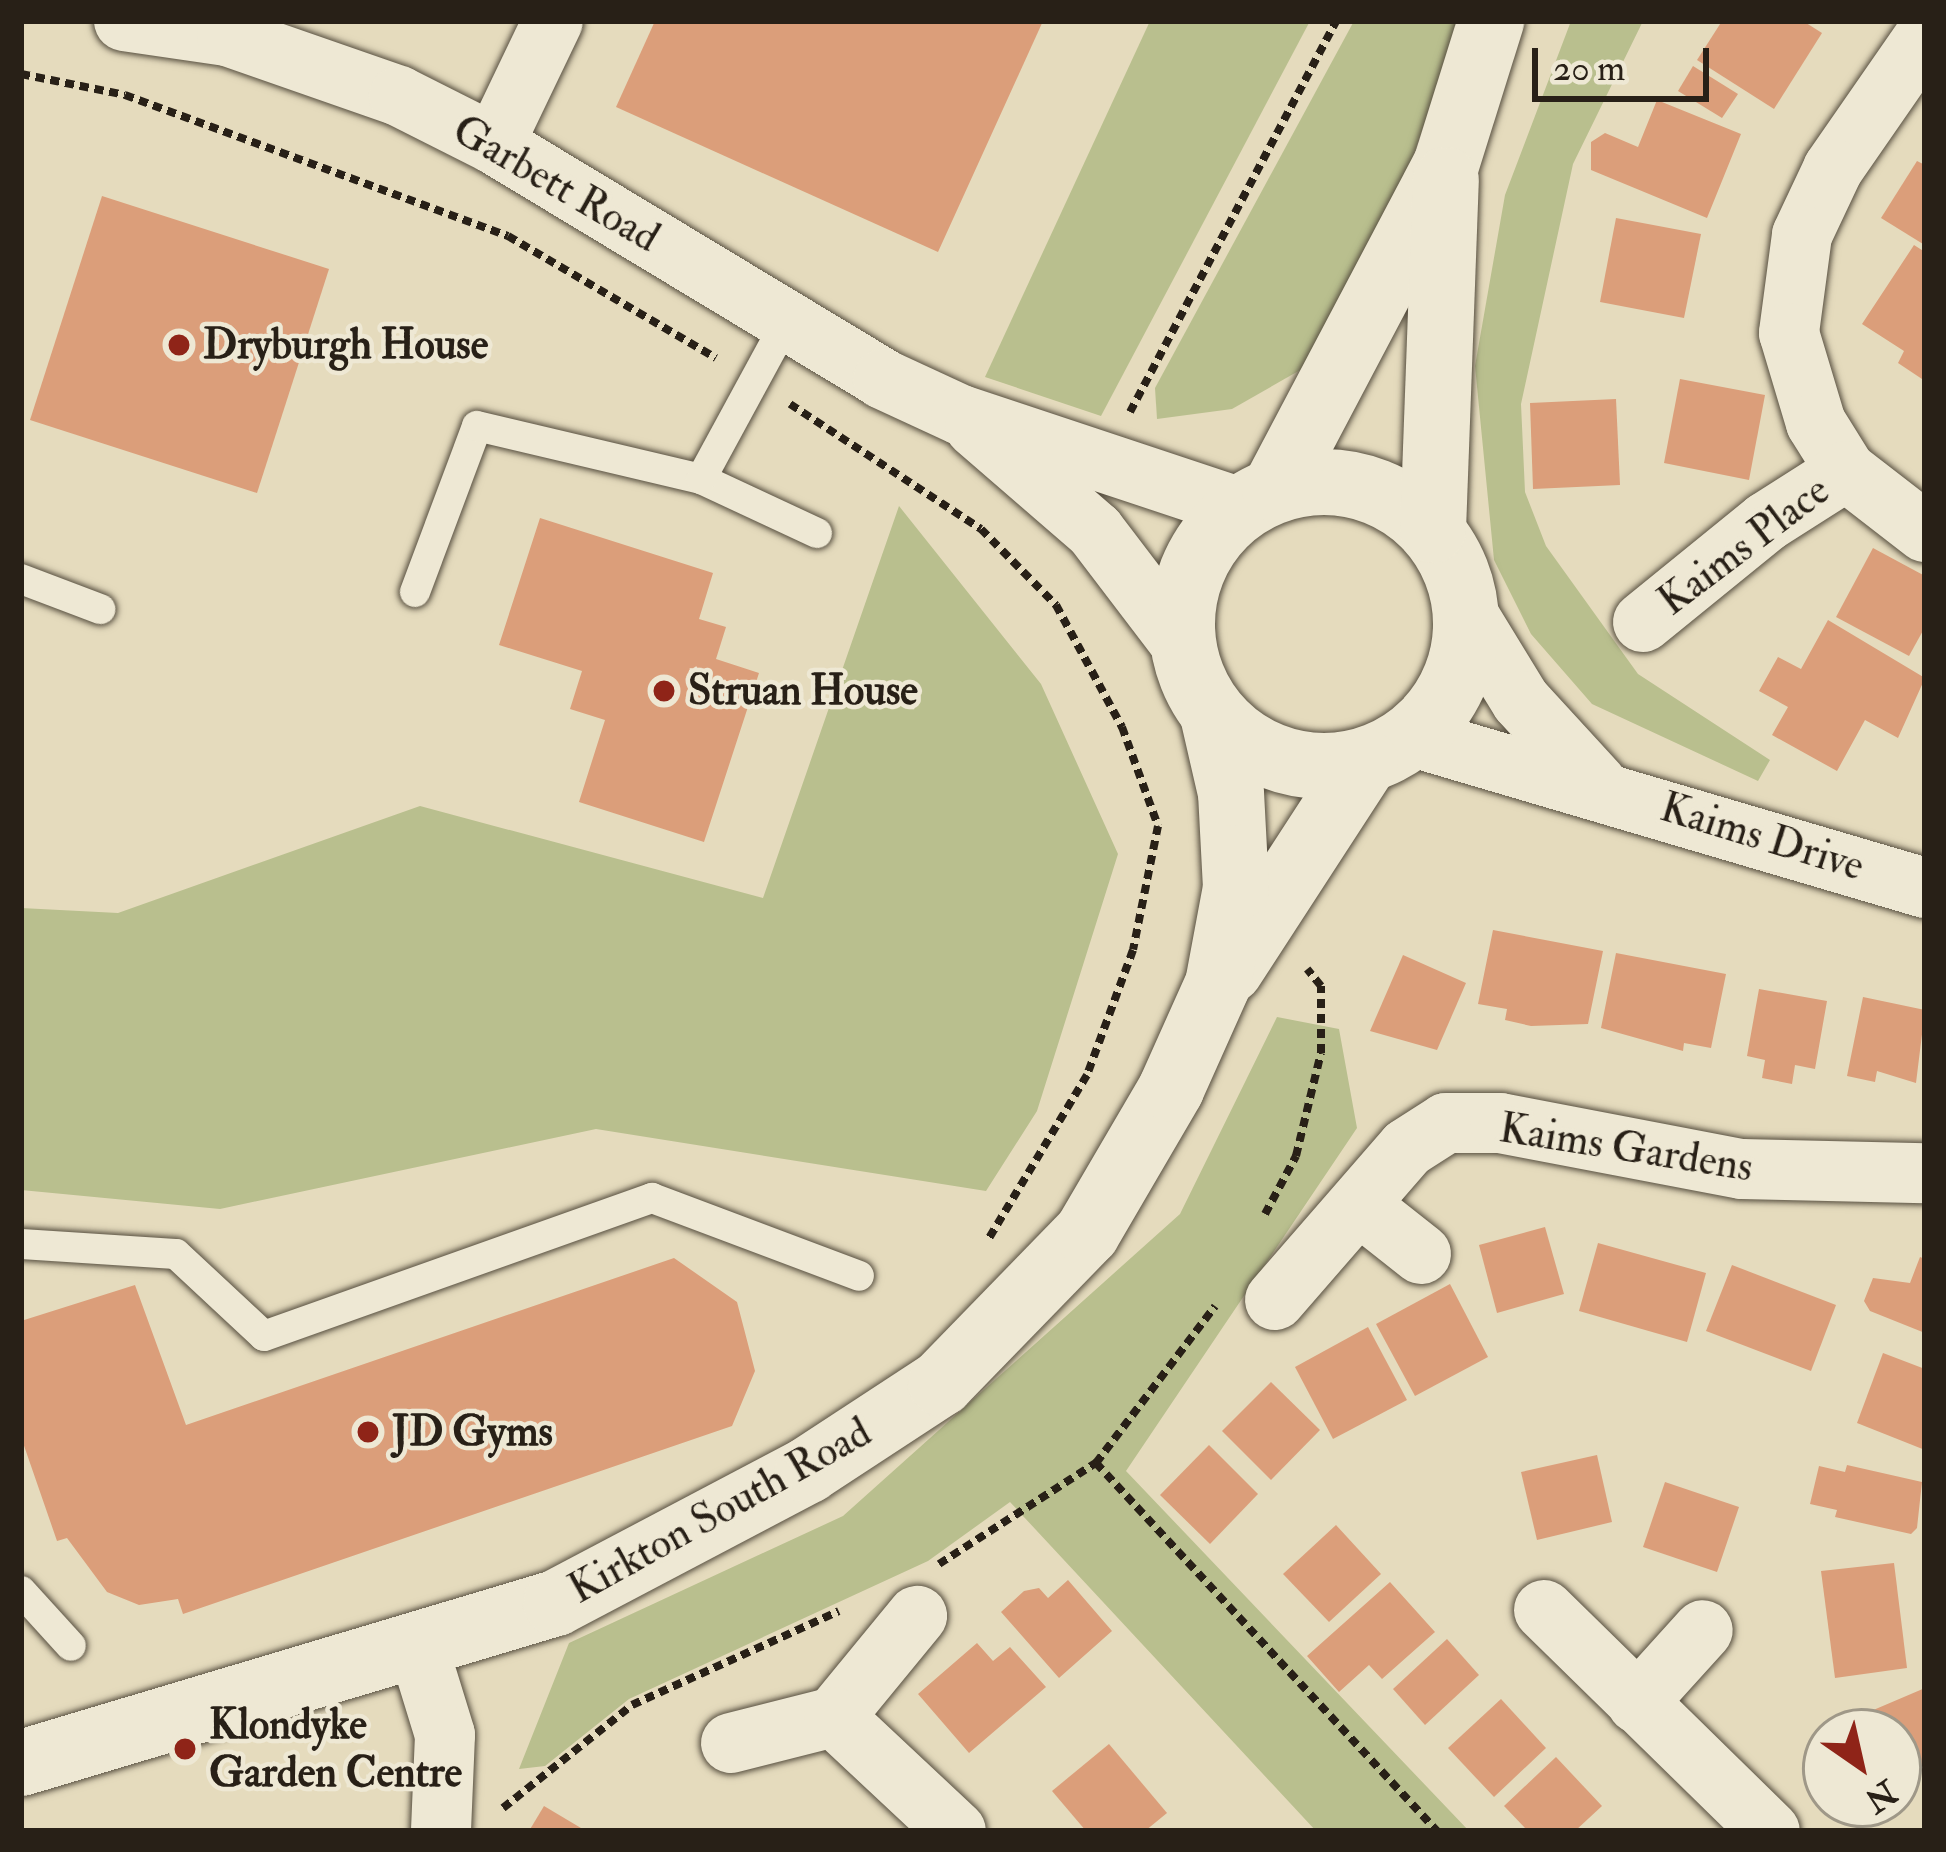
<!DOCTYPE html>
<style>
body{margin:0}
#map{position:relative;width:1946px;height:1852px;overflow:hidden;background:#e5dbbd;font-family:"IM FELL Double Pica",serif}
div>[style]{position:absolute}
[style*='--x']{left:calc(var(--x)*1px);top:calc(var(--y)*1px);width:calc(var(--w)*1px);rotate:calc(var(--a)*1deg)}
.green>*{inset:0;background:#b9bf8e}
.building>*{inset:0;background:#db9e7a}
.path>*{height:8px;margin-top:-4px;transform-origin:0;background:repeating-linear-gradient(90deg,#282017 0 9px,transparent 0 15px)}
.roads{filter:drop-shadow(0 0 3px #574f40) drop-shadow(0 0 3px #574f40)}
.service>*{height:30px;margin:-15px;padding:0 15px;transform-origin:15px;border-radius:15px;background:#eee8d4}
.minor>*{height:60px;margin:-30px;padding:0 30px;transform-origin:30px;border-radius:30px;background:#eee8d4}
.tertiary>*{height:66px;margin:-33px;padding:0 33px;transform-origin:33px;border-radius:33px;background:#eee8d4}
.tertiary>.ring{margin:-33px;padding:0;box-sizing:content-box;background:none;border:66px solid #eee8d4;border-radius:50%}
.dots>*{width:33px;height:33px;translate:-50% -50%;box-sizing:border-box;border:6px solid #eee8d4;border-radius:50%}
span{translate:-50% -50%;white-space:nowrap;text-align:center;line-height:1.15;-webkit-text-stroke:9px #eee8d4;paint-order:stroke}
.street-label{font-size:42px;color:#282017}
.poi-label{font-size:42px;color:#282017;font-weight:700}
.left{translate:0 -50%;text-align:left}
.frame{position:absolute;inset:0;border:24px solid #282017;pointer-events:none}
.north{position:absolute;left:1802px;top:1708px;width:120px;height:120px;box-sizing:border-box;background:#eee8d4;border:3px solid #9f9888;border-radius:50%;rotate:146deg;font-size:33px;font-weight:700;line-height:48px;text-align:center;color:#282017}
.north::after{content:'';display:block;margin:auto;width:42px;height:54px;background:#8f2418;clip-path:polygon(50% 0,100% 100%,50% 72%,0 100%)}
.scale{position:absolute;left:1532px;top:48px;width:177px;height:54px;box-sizing:border-box;border:6px solid #282017;border-top:0;padding-left:15px;font-size:36px;line-height:42px;white-space:nowrap;color:#282017;-webkit-text-stroke:9px #eee8d4;paint-order:stroke}
</style>
<div id="map">
<div class="green">
<div style="clip-path:polygon(1150px 21px,1310px 21px,1101px 416px,985px 377px)"></div>
<div style="clip-path:polygon(1354px 21px,1460px 21px,1410px 165px,1302px 369px,1232px 409px,1157px 419px,1155px 388px)"></div>
<div style="clip-path:polygon(1571px 21px,1643px 21px,1573px 164px,1521px 404px,1525px 492px,1546px 546px,1638px 674px,1770px 760px,1758px 781px,1592px 704px,1531px 634px,1494px 560px,1475px 366px,1505px 195px)"></div>
<div style="clip-path:polygon(899px 506px,1041px 684px,1118px 854px,1037px 1111px,986px 1191px,596px 1129px,220px 1209px,21px 1190px,21px 908px,118px 913px,420px 806px,763px 898px)"></div>
<div style="clip-path:polygon(1277px 1017px,1339px 1029px,1357px 1128px,1126px 1471px,1469px 1831px,1316px 1831px,1010px 1502px,928px 1561px,629px 1699px,545px 1766px,519px 1769px,569px 1643px,843px 1516px,1180px 1214px)"></div>
</div>
<div class="building">
<div style="clip-path:polygon(655px 21px,1043px 21px,938px 252px,616px 107px)"></div>
<div style="clip-path:polygon(1722px 21px,1803px 21px,1822px 33px,1774px 109px,1697px 60px)"></div>
<div style="clip-path:polygon(1693px 66px,1738px 94px,1722px 118px,1678px 91px)"></div>
<div style="clip-path:polygon(1657px 100px,1741px 134px,1707px 218px,1591px 170px,1591px 142px,1605px 133px,1638px 147px)"></div>
<div style="clip-path:polygon(1917px 161px,1925px 165px,1923px 244px,1881px 218px)"></div>
<div style="clip-path:polygon(102px 196px,329px 269px,257px 493px,30px 420px)"></div>
<div style="clip-path:polygon(1616px 218px,1701px 234px,1684px 318px,1600px 302px)"></div>
<div style="clip-path:polygon(1914px 245px,1925px 252px,1925px 381px,1898px 363px,1904px 351px,1862px 324px)"></div>
<div style="clip-path:polygon(1680px 379px,1765px 395px,1749px 480px,1664px 463px)"></div>
<div style="clip-path:polygon(1616px 399px,1620px 485px,1533px 489px,1530px 403px)"></div>
<div style="clip-path:polygon(540px 518px,713px 573px,699px 619px,726px 627px,716px 659px,759px 673px,704px 842px,579px 802px,605px 720px,570px 709px,582px 671px,499px 645px)"></div>
<div style="clip-path:polygon(1873px 548px,1925px 576px,1925px 627px,1909px 656px,1836px 617px)"></div>
<div style="clip-path:polygon(1828px 620px,1925px 678px,1898px 738px,1865px 720px,1837px 771px,1772px 735px,1788px 707px,1759px 691px,1778px 657px,1801px 669px)"></div>
<div style="clip-path:polygon(1493px 930px,1603px 951px,1588px 1024px,1531px 1026px,1505px 1020px,1507px 1009px,1478px 1004px)"></div>
<div style="clip-path:polygon(1616px 953px,1726px 974px,1711px 1048px,1684px 1043px,1683px 1051px,1601px 1028px)"></div>
<div style="clip-path:polygon(1403px 955px,1466px 983px,1437px 1050px,1370px 1031px)"></div>
<div style="clip-path:polygon(1759px 989px,1827px 1001px,1815px 1069px,1795px 1065px,1792px 1084px,1762px 1078px,1765px 1060px,1747px 1056px)"></div>
<div style="clip-path:polygon(1863px 997px,1925px 1010px,1916px 1083px,1877px 1071px,1875px 1082px,1847px 1076px)"></div>
<div style="clip-path:polygon(1545px 1227px,1564px 1294px,1497px 1313px,1479px 1245px)"></div>
<div style="clip-path:polygon(1598px 1243px,1706px 1273px,1687px 1342px,1579px 1311px)"></div>
<div style="clip-path:polygon(1920px 1257px,1925px 1259px,1925px 1333px,1870px 1311px,1864px 1301px,1873px 1278px,1910px 1283px)"></div>
<div style="clip-path:polygon(674px 1258px,737px 1302px,755px 1371px,732px 1426px,183px 1614px,178px 1599px,139px 1605px,107px 1592px,67px 1538px,57px 1541px,21px 1437px,21px 1321px,135px 1285px,186px 1425px)"></div>
<div style="clip-path:polygon(1732px 1265px,1836px 1305px,1811px 1371px,1706px 1331px)"></div>
<div style="clip-path:polygon(1450px 1284px,1488px 1357px,1415px 1396px,1376px 1324px)"></div>
<div style="clip-path:polygon(1368px 1327px,1407px 1400px,1333px 1439px,1295px 1367px)"></div>
<div style="clip-path:polygon(1883px 1353px,1925px 1369px,1925px 1450px,1857px 1423px)"></div>
<div style="clip-path:polygon(1271px 1382px,1320px 1430px,1271px 1480px,1222px 1431px)"></div>
<div style="clip-path:polygon(1209px 1445px,1258px 1494px,1210px 1544px,1160px 1495px)"></div>
<div style="clip-path:polygon(1597px 1455px,1612px 1522px,1537px 1540px,1521px 1472px)"></div>
<div style="clip-path:polygon(1847px 1465px,1922px 1482px,1917px 1528px,1911px 1534px,1835px 1517px,1837px 1510px,1810px 1504px,1819px 1466px,1845px 1472px)"></div>
<div style="clip-path:polygon(1665px 1482px,1739px 1507px,1717px 1572px,1643px 1547px)"></div>
<div style="clip-path:polygon(1336px 1525px,1381px 1574px,1329px 1622px,1283px 1574px)"></div>
<div style="clip-path:polygon(1894px 1563px,1907px 1668px,1835px 1678px,1821px 1571px)"></div>
<div style="clip-path:polygon(1068px 1580px,1112px 1631px,1059px 1678px,1001px 1612px,1024px 1591px,1039px 1588px,1048px 1598px)"></div>
<div style="clip-path:polygon(1390px 1582px,1435px 1632px,1382px 1679px,1369px 1665px,1339px 1692px,1307px 1656px)"></div>
<div style="clip-path:polygon(1447px 1639px,1479px 1675px,1425px 1725px,1393px 1689px)"></div>
<div style="clip-path:polygon(977px 1643px,993px 1661px,1010px 1647px,1046px 1687px,969px 1753px,918px 1694px)"></div>
<div style="clip-path:polygon(1925px 1688px,1925px 1770px,1898px 1781px,1898px 1732px,1871px 1732px,1864px 1714px)"></div>
<div style="clip-path:polygon(1501px 1699px,1546px 1748px,1494px 1797px,1448px 1748px)"></div>
<div style="clip-path:polygon(1109px 1744px,1167px 1813px,1145px 1831px,1086px 1831px,1052px 1791px)"></div>
<div style="clip-path:polygon(1556px 1757px,1602px 1806px,1575px 1831px,1528px 1831px,1504px 1806px)"></div>
<div style="clip-path:polygon(544px 1806px,586px 1831px,529px 1831px)"></div>
</div>
<div class="path">
<div style="--x:21;--y:74;--w:106;--a:11.4"></div>
<div style="--x:125;--y:95;--w:408;--a:20.2"></div>
<div style="--x:508;--y:236;--w:241;--a:30.4"></div>
<div style="--x:790;--y:404;--w:228;--a:33.2"></div>
<div style="--x:981;--y:529;--w:107;--a:45.4"></div>
<div style="--x:1056;--y:605;--w:139;--a:61.6"></div>
<div style="--x:1122;--y:727;--w:105;--a:70"></div>
<div style="--x:1158;--y:826;--w:126;--a:101.4"></div>
<div style="--x:1133;--y:950;--w:133;--a:110.2"></div>
<div style="--x:1087;--y:1075;--w:190;--a:121"></div>
<div style="--x:1130;--y:412;--w:442;--a:-62.2"></div>
<div style="--x:1265;--y:1214;--w:66;--a:-61.9"></div>
<div style="--x:1296;--y:1156;--w:106;--a:-76.4"></div>
<div style="--x:1321;--y:1053;--w:67;--a:-90"></div>
<div style="--x:1321;--y:986;--w:22;--a:-129"></div>
<div style="--x:1096;--y:1463;--w:197;--a:-52.8"></div>
<div style="--x:939;--y:1564;--w:187;--a:-32.8"></div>
<div style="--x:1096;--y:1463;--w:502;--a:47.18"></div>
<div style="--x:503;--y:1808;--w:165;--a:-38.6"></div>
<div style="--x:632;--y:1705;--w:227;--a:-24.4"></div>
</div>
<div class="roads">
<div class="service">
<div style="--x:701;--y:479;--w:128;--a:25"></div>
<div style="--x:21;--y:579;--w:85;--a:20.8"></div>
<div style="--x:415;--y:592;--w:177;--a:-69.5"></div>
<div style="--x:477;--y:426;--w:230;--a:13.3"></div>
<div style="--x:701;--y:479;--w:176;--a:-61.5"></div>
<div style="--x:21;--y:1244;--w:155;--a:3.7"></div>
<div style="--x:176;--y:1254;--w:120;--a:43"></div>
<div style="--x:264;--y:1336;--w:412;--a:-19.6"></div>
<div style="--x:652;--y:1198;--w:221;--a:20.6"></div>
<div style="--x:21;--y:1591;--w:74;--a:47.7"></div>
</div>
<div class="minor">
<div style="--x:124;--y:21;--w:104;--a:8.3"></div>
<div style="--x:227;--y:36;--w:182;--a:19.2"></div>
<div style="--x:399;--y:96;--w:106;--a:26.8"></div>
<div style="--x:494;--y:144;--w:454;--a:31.1"></div>
<div style="--x:883;--y:379;--w:86;--a:24.8"></div>
<div style="--x:961;--y:415;--w:294;--a:18.4"></div>
<div style="--x:1925;--y:36;--w:162;--a:124.7"></div>
<div style="--x:1833;--y:169;--w:73;--a:115.2"></div>
<div style="--x:1802;--y:235;--w:99;--a:97.6"></div>
<div style="--x:1789;--y:333;--w:94;--a:73.3"></div>
<div style="--x:1816;--y:423;--w:57;--a:58"></div>
<div style="--x:1846;--y:471;--w:100;--a:37.7"></div>
<div style="--x:494;--y:144;--w:136;--a:-64.4"></div>
<div style="--x:975;--y:427;--w:159;--a:40.9"></div>
<div style="--x:1095;--y:531;--w:143;--a:52.7"></div>
<div style="--x:1467;--y:613;--w:103;--a:58.5"></div>
<div style="--x:1521;--y:701;--w:113;--a:47.5"></div>
<div style="--x:1643;--y:622;--w:159;--a:-39.1"></div>
<div style="--x:1766;--y:522;--w:95;--a:-32.5"></div>
<div style="--x:1413;--y:737;--w:534;--a:16.43"></div>
<div style="--x:1359;--y:1205;--w:79;--a:38.3"></div>
<div style="--x:1275;--y:1300;--w:201;--a:-49"></div>
<div style="--x:1407;--y:1148;--w:46;--a:-32.7"></div>
<div style="--x:1446;--y:1123;--w:54;--a:0"></div>
<div style="--x:1500;--y:1123;--w:246;--a:10.8"></div>
<div style="--x:1742;--y:1169;--w:183;--a:1.3"></div>
<div style="--x:1544;--y:1610;--w:316;--a:44.4"></div>
<div style="--x:418;--y:1647;--w:92;--a:72.9"></div>
<div style="--x:445;--y:1735;--w:96;--a:92.4"></div>
<div style="--x:1637;--y:1703;--w:98;--a:-47.9"></div>
<div style="--x:834;--y:1717;--w:131;--a:-50.6"></div>
<div style="--x:731;--y:1743;--w:106;--a:-14.2"></div>
<div style="--x:834;--y:1717;--w:167;--a:43.1"></div>
</div>
<div class="tertiary">
<div class="ring" style="left:1182px;top:482px;width:218px;height:218px"></div>
<div style="--x:1275;--y:489;--w:366;--a:-62.2"></div>
<div style="--x:1446;--y:165;--w:151;--a:-72.6"></div>
<div style="--x:1433;--y:530;--w:350;--a:-87.9"></div>
<div style="--x:1230;--y:970;--w:248;--a:-57"></div>
<div style="--x:21;--y:1763;--w:558;--a:-16.65"></div>
<div style="--x:556;--y:1603;--w:285;--a:-27.8"></div>
<div style="--x:808;--y:1470;--w:159;--a:-33.2"></div>
<div style="--x:941;--y:1383;--w:209;--a:-45.8"></div>
<div style="--x:1087;--y:1233;--w:167;--a:-59.7"></div>
<div style="--x:1171;--y:1089;--w:115;--a:-65.9"></div>
<div style="--x:1218;--y:984;--w:98;--a:-79.4"></div>
<div style="--x:1236;--y:888;--w:95;--a:-93"></div>
<div style="--x:1231;--y:793;--w:80;--a:-103"></div>
</div>
</div>
<div class="dots">
<div style="left:179px;top:345px;background:#8f2418"></div>
<div style="left:664px;top:691px;background:#8f2418"></div>
<div style="left:368px;top:1432px;background:#8f2418"></div>
<div style="left:185px;top:1749px;background:#8f2418"></div>
</div>
<div class="street-label">
<span style="left:556px;top:184px;rotate:30deg">Garbett Road</span>
<span style="left:1744px;top:546px;rotate:-37deg">Kaims Place</span>
<span style="left:1762px;top:837px;rotate:17deg">Kaims Drive</span>
<span style="left:1626px;top:1148px;rotate:9deg">Kaims Gardens</span>
<span style="left:720px;top:1511px;rotate:-29deg">Kirkton South Road</span>
</div>
<div class="poi-label">
<span class="left" style="left:203px;top:345px">Dryburgh House</span>
<span class="left" style="left:688px;top:691px">Struan House</span>
<span class="left" style="left:392px;top:1432px">JD Gyms</span>
<span class="left" style="left:209px;top:1749px">Klondyke<br>Garden Centre</span>
</div>
<div class="frame"></div>
<div class="north">N</div>
<div class="scale">20 m</div>
</div>
